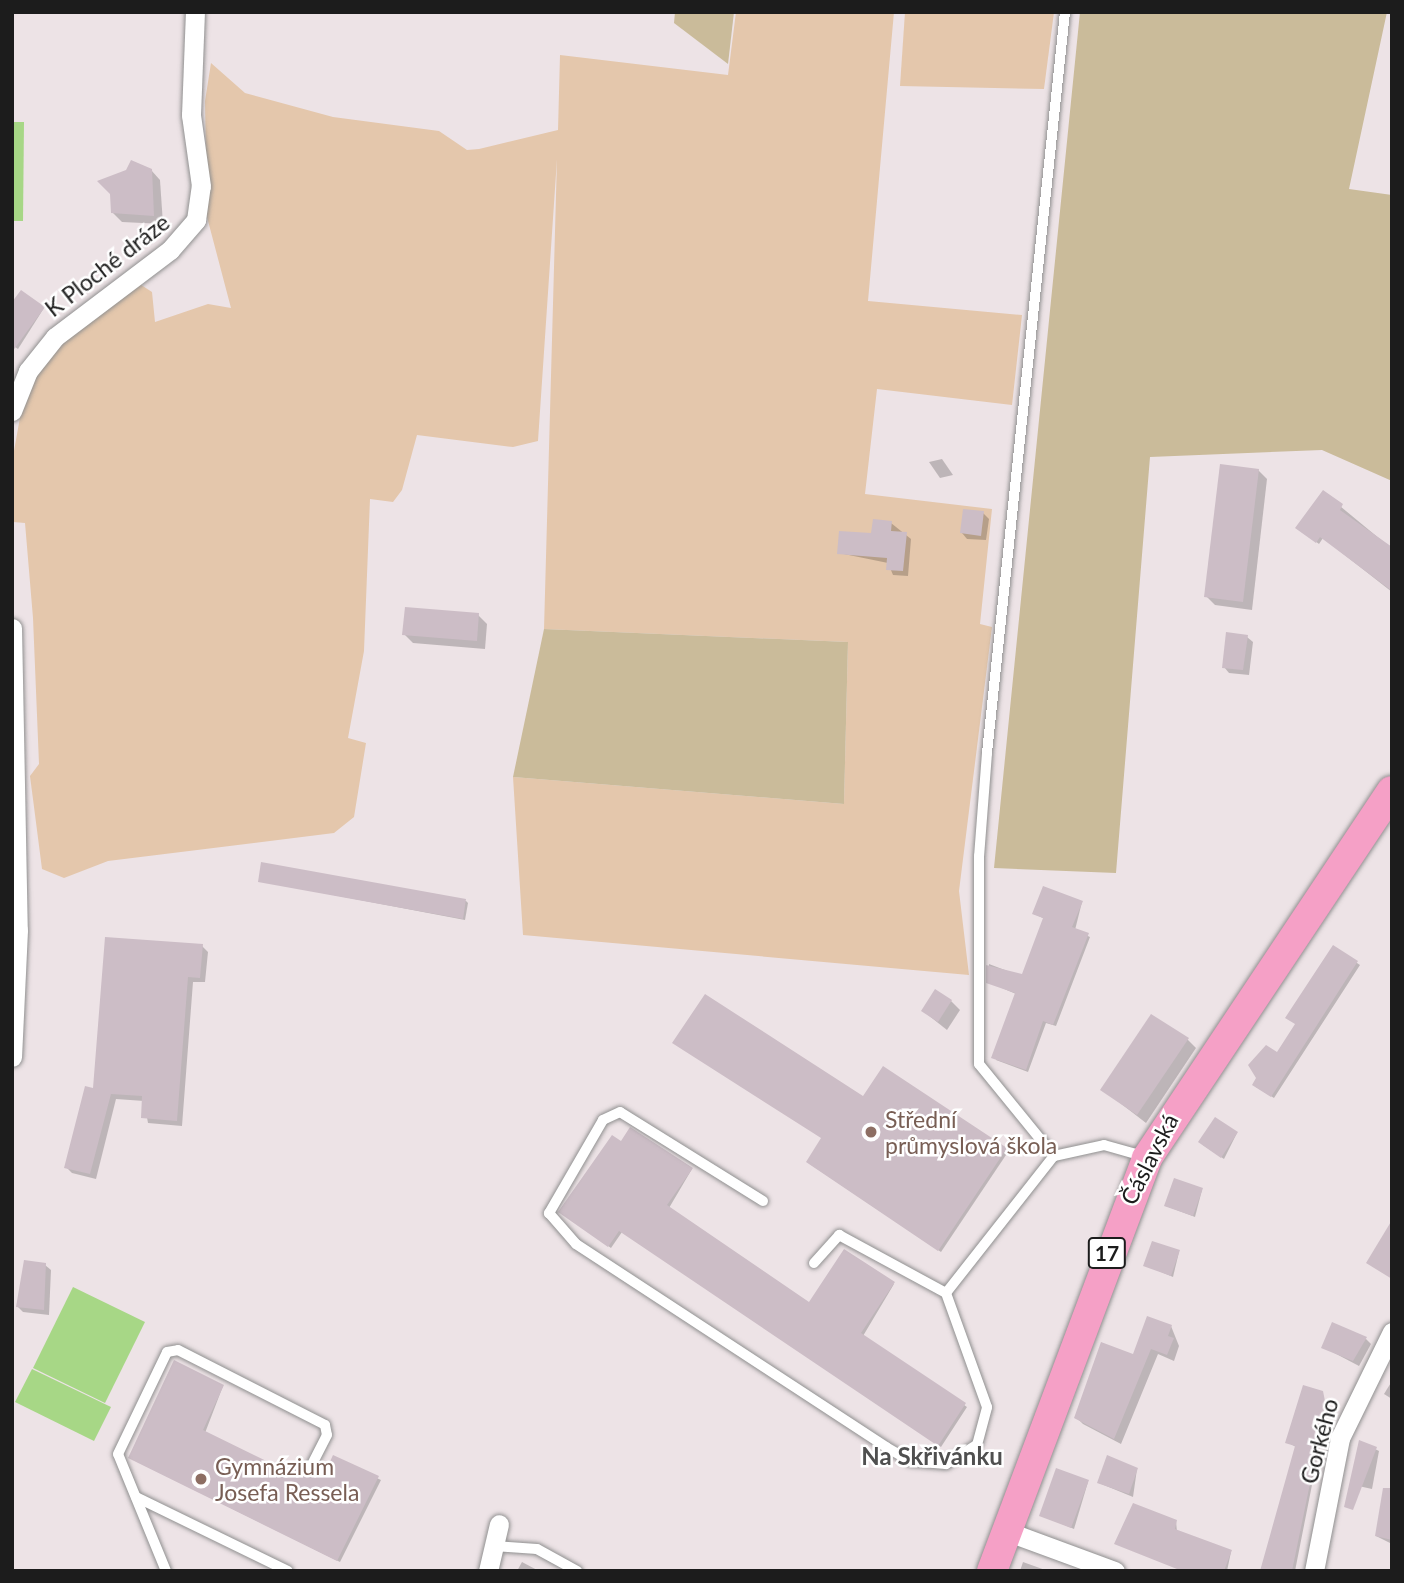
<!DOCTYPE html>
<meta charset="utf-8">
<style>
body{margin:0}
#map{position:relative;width:1404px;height:1583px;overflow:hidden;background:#ede3e6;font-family:Lato,sans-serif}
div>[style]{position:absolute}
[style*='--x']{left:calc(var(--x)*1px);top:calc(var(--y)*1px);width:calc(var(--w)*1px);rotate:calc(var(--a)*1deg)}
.grass>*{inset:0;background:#e4c7ac}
.forest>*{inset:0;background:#cabb9a}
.pitch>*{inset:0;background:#a7d786}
.shadow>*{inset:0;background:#0003}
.building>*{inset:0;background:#ccbdc6}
.roads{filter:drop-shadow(0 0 2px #909090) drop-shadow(0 0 2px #909090)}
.service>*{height:10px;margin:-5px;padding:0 5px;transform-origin:5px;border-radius:5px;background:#fff}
.minor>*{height:19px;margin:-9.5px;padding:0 9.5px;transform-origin:9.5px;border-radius:9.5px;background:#fff}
.primary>*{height:30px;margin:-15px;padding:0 15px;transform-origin:15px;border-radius:15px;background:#f5a0c6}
.dots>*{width:19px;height:19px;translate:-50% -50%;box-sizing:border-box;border:4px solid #fff;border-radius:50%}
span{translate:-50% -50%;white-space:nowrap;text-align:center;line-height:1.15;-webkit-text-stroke:5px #fff;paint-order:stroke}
.shield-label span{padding:2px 5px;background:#fff;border:2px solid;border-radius:5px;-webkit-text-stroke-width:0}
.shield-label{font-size:21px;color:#1c1c1c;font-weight:700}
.street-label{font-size:23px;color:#1c1c1c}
.education-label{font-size:23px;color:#785e54}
.left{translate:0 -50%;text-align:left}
.neighbourhood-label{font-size:24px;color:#4f4f4f;font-weight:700}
.frame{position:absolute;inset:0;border:14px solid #1c1c1c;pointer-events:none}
</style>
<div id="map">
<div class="grass">
<div style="clip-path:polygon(736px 12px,894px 12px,868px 301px,1022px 315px,1012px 405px,877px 389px,865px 494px,992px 509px,980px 624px,992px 627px,959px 891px,969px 975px,523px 935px,513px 777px,844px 804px,848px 642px,544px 629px,557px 159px,538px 441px,513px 447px,417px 435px,402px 490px,393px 502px,370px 499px,364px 651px,348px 738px,366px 743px,354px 817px,334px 833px,108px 861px,64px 878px,42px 869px,30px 776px,39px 764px,33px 618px,25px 523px,13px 522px,12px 462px,21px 412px,38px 369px,71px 333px,135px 281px,152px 292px,155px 322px,208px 304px,231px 308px,207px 217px,205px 101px,211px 63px,245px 93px,333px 117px,439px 131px,467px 150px,479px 149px,558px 130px,560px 55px,728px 75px)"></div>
<div style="clip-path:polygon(905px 12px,1054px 12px,1044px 89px,900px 86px)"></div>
</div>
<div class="forest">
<div style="clip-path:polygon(675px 12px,734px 12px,728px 64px,674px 23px)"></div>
<div style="clip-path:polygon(1080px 12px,1387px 12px,1349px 189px,1392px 195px,1392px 481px,1322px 450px,1150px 457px,1116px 873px,994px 868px)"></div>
<div style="clip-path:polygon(544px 629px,848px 642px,844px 804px,513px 777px)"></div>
</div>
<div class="pitch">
<div style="clip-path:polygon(12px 122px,24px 122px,23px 221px,12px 221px)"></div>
<div style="clip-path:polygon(73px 1287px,145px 1322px,105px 1403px,33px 1368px)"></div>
<div style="clip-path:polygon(32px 1369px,111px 1407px,94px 1441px,15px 1402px)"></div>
</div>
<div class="shadow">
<div style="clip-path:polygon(151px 170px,160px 180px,163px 224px,122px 222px,113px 213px)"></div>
<div style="clip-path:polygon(44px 308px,18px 349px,12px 345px)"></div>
<div style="clip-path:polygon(942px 459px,953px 475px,940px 478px,929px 462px)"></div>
<div style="clip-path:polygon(1258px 470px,1267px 479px,1252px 610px,1215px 605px,1206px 596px)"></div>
<div style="clip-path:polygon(1323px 492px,1392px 549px,1392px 592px,1323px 538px,1319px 544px,1298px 528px)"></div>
<div style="clip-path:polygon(983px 513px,989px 519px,986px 540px,967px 539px,962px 533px)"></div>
<div style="clip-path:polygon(891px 523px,911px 539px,908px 576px,893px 575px,888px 563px,839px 553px)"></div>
<div style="clip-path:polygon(478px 615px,487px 624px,485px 649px,413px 643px,404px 634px)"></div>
<div style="clip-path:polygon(1247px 637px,1253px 642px,1249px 675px,1229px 673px,1224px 667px)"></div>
<div style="clip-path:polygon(260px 881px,466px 901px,468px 903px,465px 920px)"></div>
<div style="clip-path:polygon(1082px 902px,1075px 930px,1090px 937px,1056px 1026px,1046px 1023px,1028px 1072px,996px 1060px,1016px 994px,988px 982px,989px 964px,1023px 977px,1045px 919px,1034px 914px)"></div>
<div style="clip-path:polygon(202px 946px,208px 952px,205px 982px,193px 982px,182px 1126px,148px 1123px,144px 1101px,116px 1099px,96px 1179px,72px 1173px,66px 1167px,95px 1090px)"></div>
<div style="clip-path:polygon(1333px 947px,1360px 965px,1274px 1098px,1256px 1087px,1297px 1025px)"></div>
<div style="clip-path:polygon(951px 1001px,960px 1010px,947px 1030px,923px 1011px)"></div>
<div style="clip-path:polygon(1187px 1039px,1196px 1048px,1146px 1123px,1102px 1089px)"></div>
<div style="clip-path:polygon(863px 1098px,1008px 1152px,941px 1252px,810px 1164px)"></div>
<div style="clip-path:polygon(1237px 1133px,1224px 1159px,1203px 1145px)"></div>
<div style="clip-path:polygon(621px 1143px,692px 1169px,669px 1208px,809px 1304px,894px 1284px,863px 1336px,967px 1407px,941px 1447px,622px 1232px,611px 1248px,563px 1214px)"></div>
<div style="clip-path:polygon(1202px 1190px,1195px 1217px,1166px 1206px)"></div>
<div style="clip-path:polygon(1179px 1252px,1173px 1277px,1145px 1265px)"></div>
<div style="clip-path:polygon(45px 1265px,51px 1270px,49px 1315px,23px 1312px,17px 1306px)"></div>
<div style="clip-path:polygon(1171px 1326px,1179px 1346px,1174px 1361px,1158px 1354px,1121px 1444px,1083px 1424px,1076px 1417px)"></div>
<div style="clip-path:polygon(1366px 1339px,1371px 1344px,1359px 1366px,1323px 1347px)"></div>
<div style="clip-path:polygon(1392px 1381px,1392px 1399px,1384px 1394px)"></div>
<div style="clip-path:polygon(223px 1386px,205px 1433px,289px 1474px,324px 1479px,334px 1458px,381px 1480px,340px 1562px,130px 1458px)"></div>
<div style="clip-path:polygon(1322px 1392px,1327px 1409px,1295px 1571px,1262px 1571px,1296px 1447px,1287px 1442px)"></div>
<div style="clip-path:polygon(1361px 1442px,1379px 1451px,1372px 1489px,1354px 1485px)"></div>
<div style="clip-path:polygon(1137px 1469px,1133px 1497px,1099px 1483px)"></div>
<div style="clip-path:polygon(1088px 1482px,1074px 1529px,1041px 1515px)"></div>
<div style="clip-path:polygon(1392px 1503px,1392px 1544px,1376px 1536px)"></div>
<div style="clip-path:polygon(1176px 1521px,1177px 1532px,1231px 1552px,1227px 1571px,1186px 1571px,1119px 1545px)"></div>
<div style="clip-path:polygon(522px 1562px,539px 1571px,517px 1571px)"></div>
<div style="clip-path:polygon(1023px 1562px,1048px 1571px,1020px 1571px)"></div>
</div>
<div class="building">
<div style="clip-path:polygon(131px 160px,152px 169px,154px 216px,111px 213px,110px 194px,97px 181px,126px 170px)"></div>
<div style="clip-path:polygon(21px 290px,45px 307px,12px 352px,12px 302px)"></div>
<div style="clip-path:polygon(1220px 464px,1259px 469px,1243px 602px,1204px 597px)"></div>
<div style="clip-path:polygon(1323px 490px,1343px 504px,1340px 510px,1392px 547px,1392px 591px,1320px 537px,1316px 543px,1295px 528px)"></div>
<div style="clip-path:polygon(963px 509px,984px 511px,981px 536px,960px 533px)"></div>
<div style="clip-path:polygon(873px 519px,892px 521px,891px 531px,907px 532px,903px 571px,886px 570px,887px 558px,837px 554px,839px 531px,871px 533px)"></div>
<div style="clip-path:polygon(405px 607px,479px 613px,477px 641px,402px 635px)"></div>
<div style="clip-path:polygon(1226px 632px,1248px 635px,1243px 670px,1222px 668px)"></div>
<div style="clip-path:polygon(261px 862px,466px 899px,463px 919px,258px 882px)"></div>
<div style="clip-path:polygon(1043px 886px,1083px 901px,1072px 927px,1089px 933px,1053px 1025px,1043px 1021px,1026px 1070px,991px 1058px,1015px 993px,986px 983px,986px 965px,1022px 974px,1043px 918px,1032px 914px)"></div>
<div style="clip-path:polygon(105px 937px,203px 944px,200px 978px,188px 977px,177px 1121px,141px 1118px,142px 1096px,111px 1094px,90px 1174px,64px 1168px,85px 1086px,93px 1088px)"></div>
<div style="clip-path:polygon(1333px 945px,1358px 961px,1271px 1097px,1252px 1085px,1256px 1078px,1248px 1065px,1266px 1045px,1277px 1052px,1295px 1024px,1285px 1018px)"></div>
<div style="clip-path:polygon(935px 989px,952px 1000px,938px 1022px,921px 1011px)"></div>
<div style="clip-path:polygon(705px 994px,863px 1096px,883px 1066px,1007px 1148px,938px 1251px,806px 1162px,821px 1138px,672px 1043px)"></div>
<div style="clip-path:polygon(1151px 1014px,1189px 1038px,1137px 1115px,1100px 1090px)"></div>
<div style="clip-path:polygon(1215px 1117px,1238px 1132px,1221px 1158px,1198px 1142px)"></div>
<div style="clip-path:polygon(630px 1127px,693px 1168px,667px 1205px,809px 1302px,844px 1249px,895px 1282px,861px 1333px,966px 1403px,938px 1446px,619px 1231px,608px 1247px,558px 1212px,612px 1135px,621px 1141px)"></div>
<div style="clip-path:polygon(1174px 1178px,1203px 1188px,1193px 1216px,1164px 1206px)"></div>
<div style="clip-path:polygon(1392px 1220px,1392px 1279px,1366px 1263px)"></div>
<div style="clip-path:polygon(1152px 1241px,1180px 1250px,1171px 1276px,1143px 1266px)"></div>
<div style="clip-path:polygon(24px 1260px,46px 1263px,44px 1310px,16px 1307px)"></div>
<div style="clip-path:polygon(1147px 1316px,1172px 1325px,1168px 1336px,1174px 1338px,1167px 1355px,1151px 1349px,1114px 1439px,1074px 1418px,1101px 1342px,1133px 1354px)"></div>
<div style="clip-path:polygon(1332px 1322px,1367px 1337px,1353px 1361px,1321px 1348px)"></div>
<div style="clip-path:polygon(174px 1360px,224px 1385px,203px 1430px,289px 1472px,300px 1465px,323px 1477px,333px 1455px,379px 1476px,337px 1561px,128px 1458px)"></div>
<div style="clip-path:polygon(1303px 1385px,1323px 1391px,1326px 1406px,1292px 1571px,1260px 1571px,1295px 1446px,1285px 1443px)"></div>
<div style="clip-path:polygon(1359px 1440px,1377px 1447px,1353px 1510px,1344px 1507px)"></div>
<div style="clip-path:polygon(1107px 1455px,1138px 1468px,1129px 1494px,1097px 1483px)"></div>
<div style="clip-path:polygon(1056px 1468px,1089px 1480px,1071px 1528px,1039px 1516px)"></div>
<div style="clip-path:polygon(1383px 1488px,1392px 1488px,1392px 1540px,1375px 1536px)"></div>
<div style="clip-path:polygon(1133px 1503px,1177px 1520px,1175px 1529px,1232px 1550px,1224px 1571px,1182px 1571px,1114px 1544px)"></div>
</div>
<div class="roads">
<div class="service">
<div style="--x:1065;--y:12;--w:745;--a:96.01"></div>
<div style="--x:987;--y:753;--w:103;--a:94.4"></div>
<div style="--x:979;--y:856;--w:208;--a:90"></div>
<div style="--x:979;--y:1064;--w:119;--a:50.8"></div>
<div style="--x:1054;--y:1156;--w:51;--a:-12.4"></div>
<div style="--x:1104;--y:1145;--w:41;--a:15.8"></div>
<div style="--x:763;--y:1201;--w:168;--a:-148.1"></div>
<div style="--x:620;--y:1112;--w:19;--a:155"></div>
<div style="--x:603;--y:1120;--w:108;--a:120.1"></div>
<div style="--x:549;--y:1213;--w:41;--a:48.9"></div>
<div style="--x:576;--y:1244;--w:371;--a:33.2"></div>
<div style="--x:886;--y:1447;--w:28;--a:30"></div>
<div style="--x:910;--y:1461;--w:36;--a:5"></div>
<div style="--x:946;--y:1464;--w:36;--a:-32"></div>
<div style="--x:977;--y:1445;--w:39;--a:-75"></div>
<div style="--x:987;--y:1407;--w:121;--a:-109.8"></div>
<div style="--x:946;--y:1293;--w:174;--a:-51.8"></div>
<div style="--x:814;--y:1263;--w:38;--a:-48"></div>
<div style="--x:839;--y:1235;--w:122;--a:28.5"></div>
<div style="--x:136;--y:1497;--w:169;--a:26"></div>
<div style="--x:494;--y:1546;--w:43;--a:4"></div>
<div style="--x:537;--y:1549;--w:46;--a:28.8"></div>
<div style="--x:166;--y:1571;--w:126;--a:-112.3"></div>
<div style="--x:118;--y:1454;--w:113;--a:-64.3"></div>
<div style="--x:167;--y:1352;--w:11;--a:-10"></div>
<div style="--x:178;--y:1350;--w:165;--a:27"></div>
<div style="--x:325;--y:1425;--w:10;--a:79"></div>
<div style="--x:327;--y:1435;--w:36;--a:117"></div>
</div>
<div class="minor">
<div style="--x:12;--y:411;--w:43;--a:-68.2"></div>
<div style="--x:28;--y:371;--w:43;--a:-51.5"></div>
<div style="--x:55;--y:337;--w:144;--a:-37.1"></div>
<div style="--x:170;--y:250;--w:40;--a:-49"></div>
<div style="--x:196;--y:220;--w:34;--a:-82"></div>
<div style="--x:201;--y:186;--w:72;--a:-98"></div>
<div style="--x:191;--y:115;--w:103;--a:-87.8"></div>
<div style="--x:12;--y:628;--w:302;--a:88.9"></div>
<div style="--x:18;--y:930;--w:127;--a:92.7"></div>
<div style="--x:1006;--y:1531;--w:116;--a:20.2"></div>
<div style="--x:488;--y:1571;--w:48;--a:-76.8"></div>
<div style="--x:1314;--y:1571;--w:136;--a:-78.9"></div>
<div style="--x:1340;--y:1438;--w:118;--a:-63.9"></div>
</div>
<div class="primary">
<div style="--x:992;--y:1571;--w:441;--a:-69.4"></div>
<div style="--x:1147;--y:1158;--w:441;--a:-56.3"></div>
</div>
</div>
<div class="dots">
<div style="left:871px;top:1132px;background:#8d6e63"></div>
<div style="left:201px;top:1479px;background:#8d6e63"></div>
</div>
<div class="shield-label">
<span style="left:1107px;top:1253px">17</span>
</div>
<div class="street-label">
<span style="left:107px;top:265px;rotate:-38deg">K Ploché dráze</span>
<span style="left:1149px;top:1159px;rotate:-63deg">Čáslavská</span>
<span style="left:1319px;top:1441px;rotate:-75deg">Gorkého</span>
</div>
<div class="education-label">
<span class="left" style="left:885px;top:1132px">Střední<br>průmyslová škola</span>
<span class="left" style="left:215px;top:1479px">Gymnázium<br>Josefa Ressela</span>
</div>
<div class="neighbourhood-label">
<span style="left:932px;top:1456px">Na Skřivánku</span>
</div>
<div class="frame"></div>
</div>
